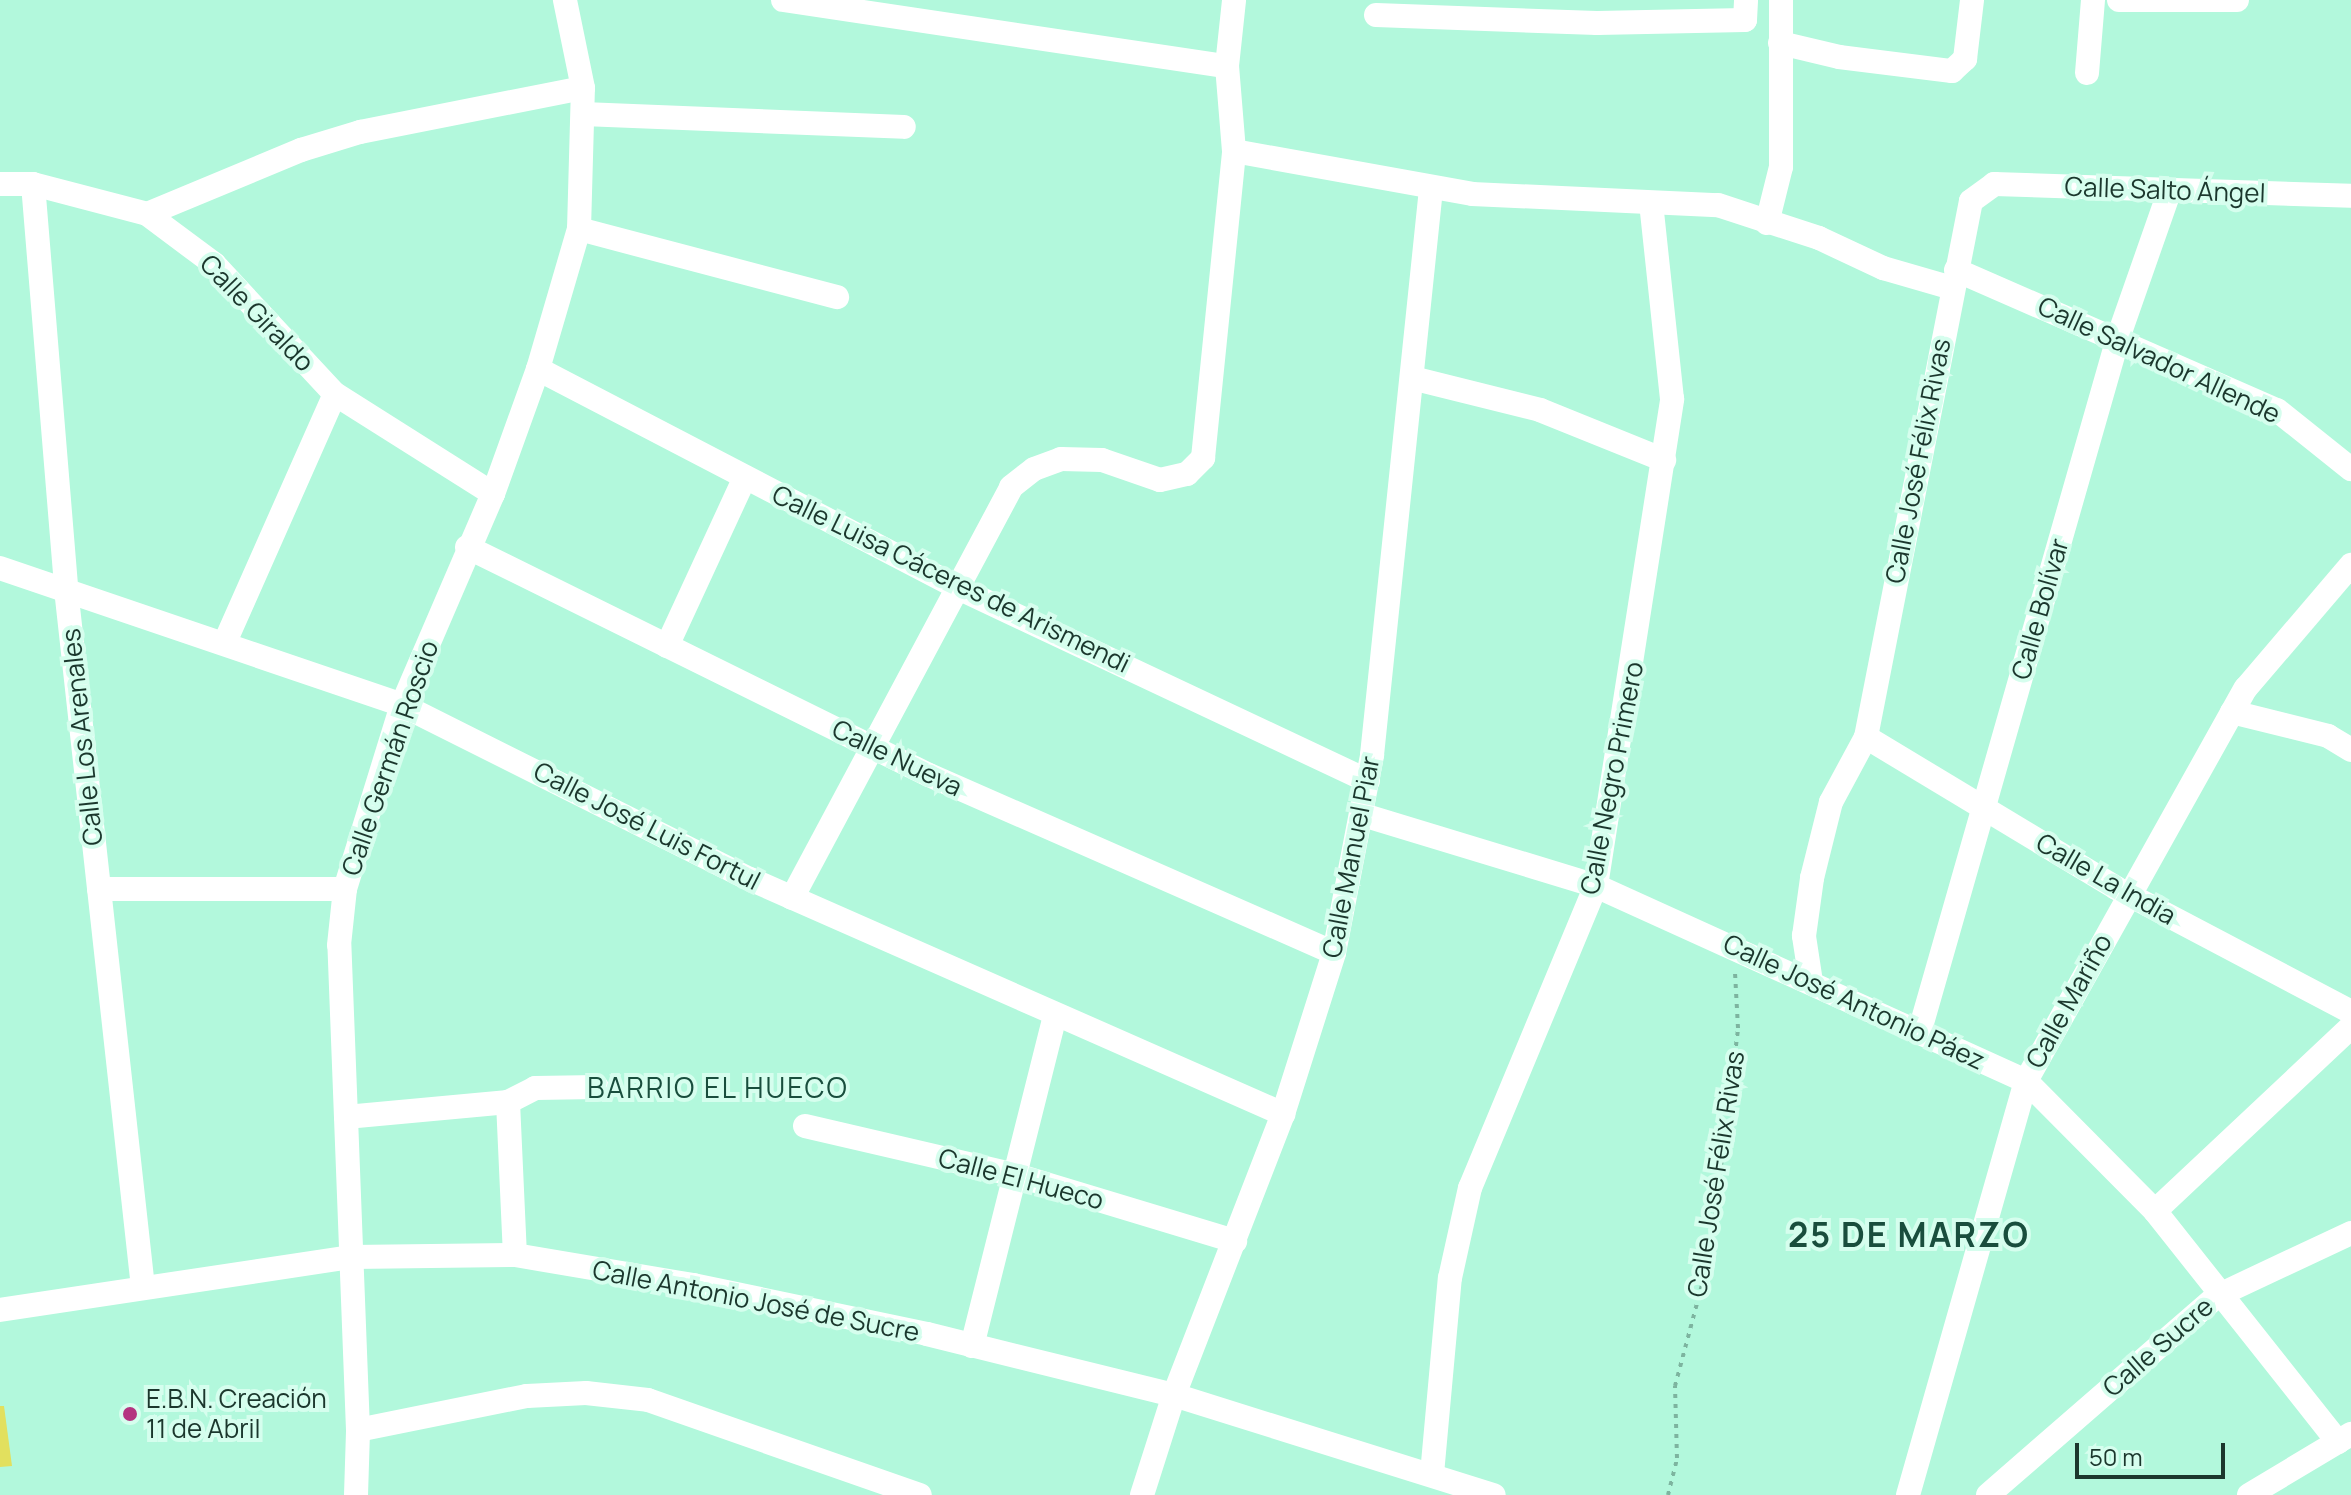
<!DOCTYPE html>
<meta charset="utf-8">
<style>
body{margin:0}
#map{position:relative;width:2351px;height:1495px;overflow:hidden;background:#b2f8dc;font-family:Manrope,sans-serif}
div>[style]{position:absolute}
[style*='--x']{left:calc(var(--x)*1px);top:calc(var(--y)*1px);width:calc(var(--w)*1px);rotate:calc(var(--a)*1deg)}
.green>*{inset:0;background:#e2e05e}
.path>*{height:4px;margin-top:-2px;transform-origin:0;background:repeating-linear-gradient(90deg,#7db49f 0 4px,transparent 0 10px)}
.minor>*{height:24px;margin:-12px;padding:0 12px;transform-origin:12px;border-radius:12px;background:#fff}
.dots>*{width:22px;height:22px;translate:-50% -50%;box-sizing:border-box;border:4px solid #d6feee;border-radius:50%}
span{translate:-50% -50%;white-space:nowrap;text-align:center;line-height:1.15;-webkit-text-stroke:8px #d6feee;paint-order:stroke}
.street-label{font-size:26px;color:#1b372d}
.poi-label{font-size:26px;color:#1b372d}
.left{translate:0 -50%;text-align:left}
.neighbourhood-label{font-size:28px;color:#194e3d;letter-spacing:2px}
.district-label{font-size:34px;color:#194e3d;font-weight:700;letter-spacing:2px}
.scale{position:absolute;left:2075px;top:1443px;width:150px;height:36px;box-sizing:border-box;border:4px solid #1b372d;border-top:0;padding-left:10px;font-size:24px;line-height:28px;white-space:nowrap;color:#1b372d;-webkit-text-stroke:6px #d6feee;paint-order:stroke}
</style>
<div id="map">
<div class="green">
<div style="clip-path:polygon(0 1406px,4px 1406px,12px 1466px,0 1467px)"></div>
</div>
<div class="path">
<div style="--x:1668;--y:1495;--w:38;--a:-76"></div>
<div style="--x:1677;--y:1458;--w:72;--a:-91.6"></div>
<div style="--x:1675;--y:1386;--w:137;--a:-75.1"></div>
<div style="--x:1710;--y:1254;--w:228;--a:-82.9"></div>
<div style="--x:1738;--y:1028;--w:55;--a:-93.1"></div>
</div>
<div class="minor">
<div style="--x:783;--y:0;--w:449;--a:8.5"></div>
<div style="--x:2119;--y:0;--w:118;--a:0"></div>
<div style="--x:1376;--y:15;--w:221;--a:2.1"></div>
<div style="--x:1597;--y:23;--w:148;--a:-1.2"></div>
<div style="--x:1745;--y:20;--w:20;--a:-87"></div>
<div style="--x:1780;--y:43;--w:61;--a:13.3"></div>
<div style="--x:1839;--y:57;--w:114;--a:7.1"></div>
<div style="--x:1952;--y:71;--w:18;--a:-43"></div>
<div style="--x:1965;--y:59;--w:59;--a:-83.2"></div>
<div style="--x:2087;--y:73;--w:73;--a:-85.3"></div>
<div style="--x:583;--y:114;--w:321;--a:2.3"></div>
<div style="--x:1234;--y:151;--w:242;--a:10.2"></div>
<div style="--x:1472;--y:194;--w:246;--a:2.6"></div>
<div style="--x:1718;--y:205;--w:106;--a:18.1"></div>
<div style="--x:1819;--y:238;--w:71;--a:25.1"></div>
<div style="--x:1883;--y:268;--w:72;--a:16.2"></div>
<div style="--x:0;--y:184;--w:33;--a:0"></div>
<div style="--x:33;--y:184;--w:118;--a:14.7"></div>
<div style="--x:147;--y:214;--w:84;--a:36.7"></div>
<div style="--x:214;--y:264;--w:178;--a:47.1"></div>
<div style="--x:335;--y:394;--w:187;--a:32.3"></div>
<div style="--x:33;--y:184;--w:406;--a:85.3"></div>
<div style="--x:66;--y:589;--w:703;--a:83.71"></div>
<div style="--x:147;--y:214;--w:167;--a:-22.6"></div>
<div style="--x:301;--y:150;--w:62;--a:-17"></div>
<div style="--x:360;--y:132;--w:227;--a:-11.2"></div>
<div style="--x:1767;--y:223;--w:58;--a:-76"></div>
<div style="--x:1781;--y:167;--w:167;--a:-90"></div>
<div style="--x:579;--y:229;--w:267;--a:14.8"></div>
<div style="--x:1956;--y:270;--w:350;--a:23.6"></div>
<div style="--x:2277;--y:410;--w:95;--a:38.6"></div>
<div style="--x:538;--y:369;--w:474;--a:27.5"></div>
<div style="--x:958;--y:588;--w:453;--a:25.2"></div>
<div style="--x:1412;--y:378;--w:132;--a:14"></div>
<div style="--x:1540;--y:410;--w:134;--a:22"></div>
<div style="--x:467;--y:547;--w:515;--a:26.27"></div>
<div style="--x:929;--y:775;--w:442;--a:23.7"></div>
<div style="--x:0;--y:568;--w:425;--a:18.8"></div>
<div style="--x:402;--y:705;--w:389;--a:26.6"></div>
<div style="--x:750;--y:879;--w:583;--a:23.79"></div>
<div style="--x:225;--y:642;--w:271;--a:-66.1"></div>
<div style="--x:667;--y:646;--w:186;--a:-65.2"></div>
<div style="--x:2232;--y:712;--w:99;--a:14"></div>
<div style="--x:2328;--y:736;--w:27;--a:31"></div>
<div style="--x:1866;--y:737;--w:292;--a:31.1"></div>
<div style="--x:2116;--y:888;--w:266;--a:27.8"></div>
<div style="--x:1363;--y:815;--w:244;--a:16.9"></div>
<div style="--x:1596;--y:886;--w:472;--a:24.4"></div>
<div style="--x:2026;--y:1081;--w:183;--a:45.2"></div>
<div style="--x:2155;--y:1211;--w:295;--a:51.6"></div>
<div style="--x:99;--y:889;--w:246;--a:0"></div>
<div style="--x:792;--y:898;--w:466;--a:-61.9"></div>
<div style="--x:1011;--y:487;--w:29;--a:-38"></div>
<div style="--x:1034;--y:469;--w:29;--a:-20"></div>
<div style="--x:1061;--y:459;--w:41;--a:1.4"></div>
<div style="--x:1102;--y:460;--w:61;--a:19"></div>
<div style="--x:1160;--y:480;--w:28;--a:-13"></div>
<div style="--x:1187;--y:474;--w:23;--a:-45"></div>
<div style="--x:1203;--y:458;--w:309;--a:-84.2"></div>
<div style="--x:1234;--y:151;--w:85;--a:-94.7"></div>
<div style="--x:1227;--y:66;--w:66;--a:-83.9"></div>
<div style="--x:1811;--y:982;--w:47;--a:-98.7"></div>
<div style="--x:1804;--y:936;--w:59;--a:-82.1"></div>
<div style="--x:1812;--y:878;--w:78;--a:-76"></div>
<div style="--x:1831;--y:802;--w:74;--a:-61.7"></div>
<div style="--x:1866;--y:737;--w:546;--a:-78.92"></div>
<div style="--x:1971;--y:201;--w:29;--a:-36"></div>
<div style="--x:1994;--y:184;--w:357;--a:1.9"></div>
<div style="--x:1920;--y:1030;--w:720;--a:-74.03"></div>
<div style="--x:2118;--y:338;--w:155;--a:-70.7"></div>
<div style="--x:508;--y:1102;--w:153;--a:87.4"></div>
<div style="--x:346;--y:1117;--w:163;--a:-5.3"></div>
<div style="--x:508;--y:1102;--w:30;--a:-27"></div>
<div style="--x:535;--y:1088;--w:62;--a:-0.9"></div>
<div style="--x:805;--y:1126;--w:217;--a:13.1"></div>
<div style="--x:1016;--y:1175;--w:229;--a:16.8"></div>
<div style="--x:2155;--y:1211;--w:269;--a:-43.2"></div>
<div style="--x:0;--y:1310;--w:356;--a:-8.6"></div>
<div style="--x:352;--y:1257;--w:163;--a:-0.7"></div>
<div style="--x:515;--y:1255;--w:181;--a:9.6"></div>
<div style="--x:693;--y:1285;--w:239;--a:11.8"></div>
<div style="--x:927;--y:1334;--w:254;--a:13.9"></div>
<div style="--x:1174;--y:1395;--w:335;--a:17.4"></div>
<div style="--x:972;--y:1346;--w:341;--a:-75.9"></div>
<div style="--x:358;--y:1430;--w:172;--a:-11.4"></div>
<div style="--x:527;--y:1396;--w:59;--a:-2.9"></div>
<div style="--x:586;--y:1393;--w:62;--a:6.4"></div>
<div style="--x:648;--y:1400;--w:288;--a:19.3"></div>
<div style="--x:1432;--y:1474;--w:197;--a:-84.8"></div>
<div style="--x:1450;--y:1278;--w:92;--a:-77.5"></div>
<div style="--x:1470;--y:1188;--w:327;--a:-67.4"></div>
<div style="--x:1596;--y:886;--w:493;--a:-81.1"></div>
<div style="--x:1672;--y:399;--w:196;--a:-96.1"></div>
<div style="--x:356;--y:1495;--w:65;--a:-88.2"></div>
<div style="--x:358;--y:1430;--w:485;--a:-92.2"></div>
<div style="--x:339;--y:945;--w:56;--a:-83.9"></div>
<div style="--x:345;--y:889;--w:193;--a:-72.8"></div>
<div style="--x:402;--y:705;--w:230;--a:-66.7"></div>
<div style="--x:493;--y:494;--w:133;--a:-70.2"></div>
<div style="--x:538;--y:369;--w:146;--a:-73.7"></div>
<div style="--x:579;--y:229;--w:141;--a:-88.4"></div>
<div style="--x:583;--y:88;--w:90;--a:-101.6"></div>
<div style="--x:1142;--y:1495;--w:105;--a:-72.3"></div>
<div style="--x:1174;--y:1395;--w:301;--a:-68.8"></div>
<div style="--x:1283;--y:1114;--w:169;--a:-72.4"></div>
<div style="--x:1334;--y:953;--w:202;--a:-79.1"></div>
<div style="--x:1372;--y:755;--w:569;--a:-84.05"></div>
<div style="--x:1908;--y:1495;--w:430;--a:-74.1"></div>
<div style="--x:2026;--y:1081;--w:450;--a:-60.8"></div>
<div style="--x:2246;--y:688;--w:162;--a:-49.5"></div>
<div style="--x:1988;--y:1495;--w:303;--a:-41"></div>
<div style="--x:2217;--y:1296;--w:148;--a:-25.2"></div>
<div style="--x:2249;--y:1495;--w:119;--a:-30.9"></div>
</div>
<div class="dots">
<div style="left:130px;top:1414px;background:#b43480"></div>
</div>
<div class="street-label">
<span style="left:2165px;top:190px;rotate:2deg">Calle Salto Ángel</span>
<span style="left:257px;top:313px;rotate:46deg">Calle Giraldo</span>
<span style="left:2159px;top:360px;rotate:25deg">Calle Salvador Allende</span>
<span style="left:1918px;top:461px;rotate:-79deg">Calle José Félix Rivas</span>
<span style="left:951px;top:579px;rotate:26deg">Calle Luisa Cáceres de Arismendi</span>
<span style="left:2040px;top:609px;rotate:-74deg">Calle Bolívar</span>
<span style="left:82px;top:737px;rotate:-96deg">Calle Los Arenales</span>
<span style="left:390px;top:758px;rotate:-71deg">Calle Germán Roscio</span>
<span style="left:897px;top:758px;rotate:26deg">Calle Nueva</span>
<span style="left:1612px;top:778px;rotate:-79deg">Calle Negro Primero</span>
<span style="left:647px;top:826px;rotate:27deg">Calle José Luis Fortul</span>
<span style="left:1351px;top:857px;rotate:-79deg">Calle Manuel Piar</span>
<span style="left:2106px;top:879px;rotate:30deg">Calle La India</span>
<span style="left:2069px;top:1001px;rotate:-61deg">Calle Mariño</span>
<span style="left:1854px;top:1002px;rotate:25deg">Calle José Antonio Páez</span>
<span style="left:1716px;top:1174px;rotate:-81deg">Calle José Félix Rivas</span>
<span style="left:1021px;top:1179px;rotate:15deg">Calle El Hueco</span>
<span style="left:756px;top:1301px;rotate:11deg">Calle Antonio José de Sucre</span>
<span style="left:2158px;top:1347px;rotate:-41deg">Calle Sucre</span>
</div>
<div class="poi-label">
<span class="left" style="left:146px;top:1414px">E.B.N. Creación<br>11 de Abril</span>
</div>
<div class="neighbourhood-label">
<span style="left:718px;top:1087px">BARRIO EL HUECO</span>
</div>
<div class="district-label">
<span style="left:1909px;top:1235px">25 DE MARZO</span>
</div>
<div class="scale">50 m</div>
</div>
